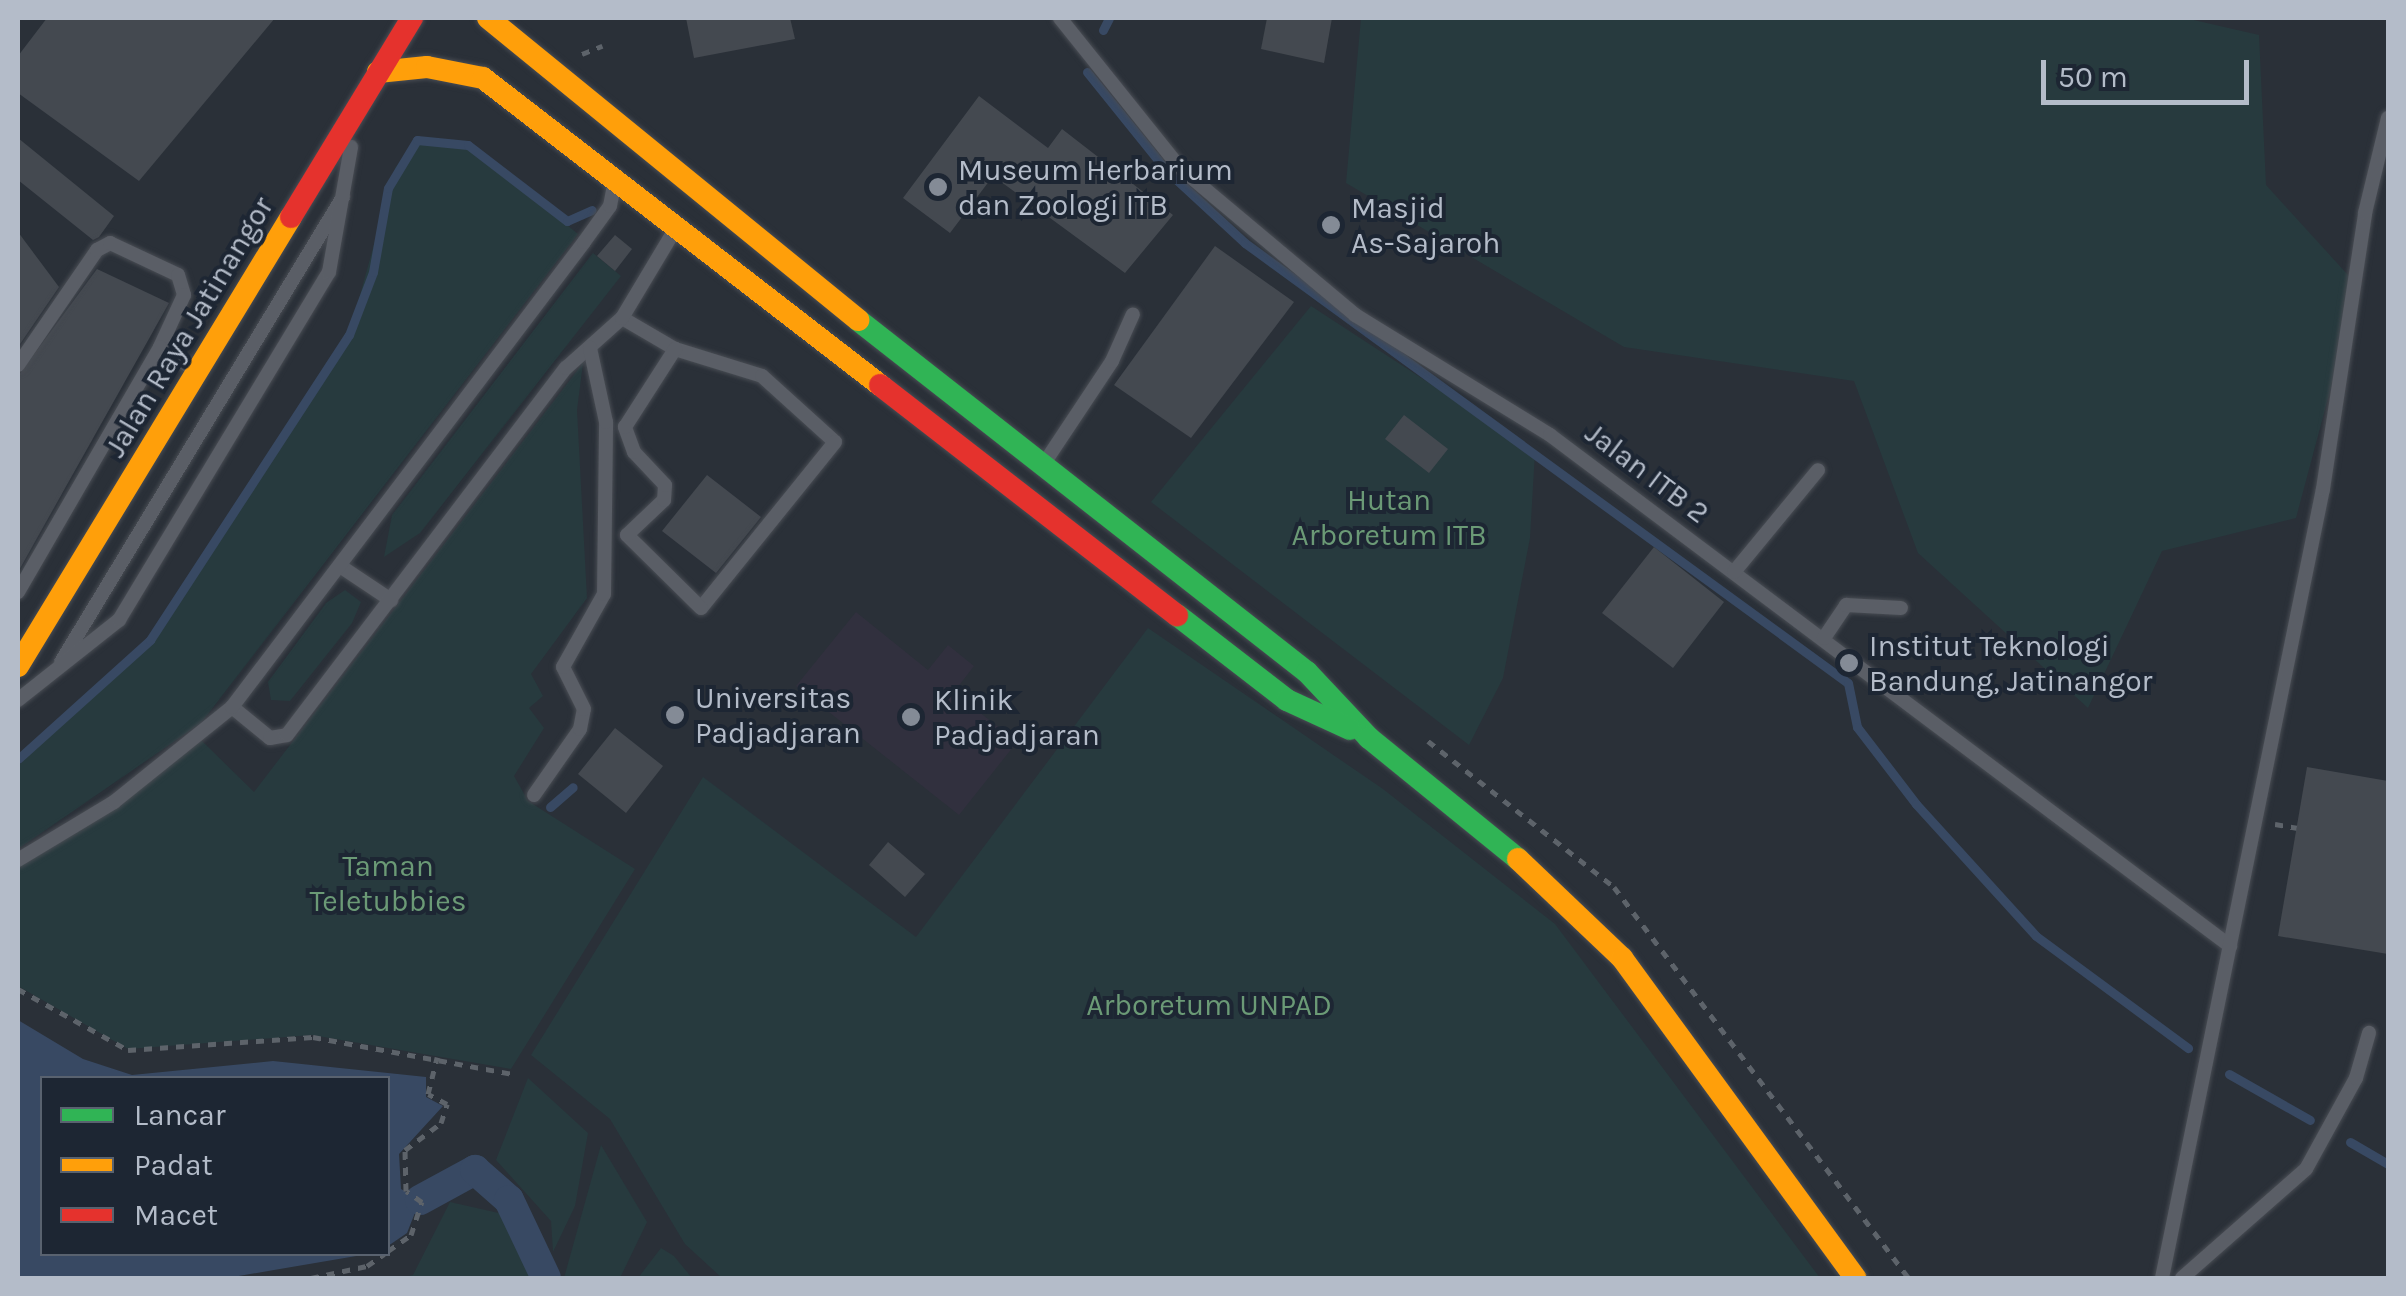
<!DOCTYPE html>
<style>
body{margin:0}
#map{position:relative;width:2406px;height:1296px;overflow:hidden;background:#2a3038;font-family:Karla,sans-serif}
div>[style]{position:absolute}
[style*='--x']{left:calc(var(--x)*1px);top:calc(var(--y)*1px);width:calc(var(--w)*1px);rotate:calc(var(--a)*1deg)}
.medical>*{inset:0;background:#31303e}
.green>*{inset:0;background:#273a3e}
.water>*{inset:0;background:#384963}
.stream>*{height:9px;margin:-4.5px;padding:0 4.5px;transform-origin:4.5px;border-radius:4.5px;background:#384963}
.canal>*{height:30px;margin:-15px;padding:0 15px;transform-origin:15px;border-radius:15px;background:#384963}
.building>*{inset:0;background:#444950}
.path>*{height:5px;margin-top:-2.5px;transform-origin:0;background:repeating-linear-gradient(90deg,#5d636a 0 8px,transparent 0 16px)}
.roads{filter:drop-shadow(0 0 2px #484c53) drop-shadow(0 0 2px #484c53)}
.lane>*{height:14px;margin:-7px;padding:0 7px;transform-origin:7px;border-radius:7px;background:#5a5e66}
.fast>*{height:22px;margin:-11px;padding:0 11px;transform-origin:11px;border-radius:11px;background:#30b455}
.slow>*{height:22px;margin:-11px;padding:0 11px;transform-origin:11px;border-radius:11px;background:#ff9f0a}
.jam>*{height:22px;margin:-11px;padding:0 11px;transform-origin:11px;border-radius:11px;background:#e5322d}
.dots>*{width:28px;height:28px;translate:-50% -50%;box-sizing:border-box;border:5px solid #1d2633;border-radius:50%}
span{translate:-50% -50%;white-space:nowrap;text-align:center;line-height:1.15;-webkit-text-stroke:8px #1d2633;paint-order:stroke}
.poi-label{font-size:30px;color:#b4bcc9}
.left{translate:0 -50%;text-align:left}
.street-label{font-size:30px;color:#b4bcc9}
.park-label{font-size:30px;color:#6b9a76}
.frame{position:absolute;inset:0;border:20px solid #b4bcc9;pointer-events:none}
.legend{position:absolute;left:40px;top:1076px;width:350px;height:180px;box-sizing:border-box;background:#1d2633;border:2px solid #59626f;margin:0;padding:12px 18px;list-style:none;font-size:30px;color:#b4bcc9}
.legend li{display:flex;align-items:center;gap:20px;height:50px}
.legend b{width:50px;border:2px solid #59626f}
.scale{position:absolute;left:2041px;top:60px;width:208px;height:45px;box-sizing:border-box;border:5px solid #b4bcc9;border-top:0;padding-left:12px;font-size:30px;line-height:35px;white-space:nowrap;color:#b4bcc9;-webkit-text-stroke:8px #1d2633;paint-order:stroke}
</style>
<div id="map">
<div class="medical">
<div style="clip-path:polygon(856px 612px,928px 670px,948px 645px,974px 666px,954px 692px,1017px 742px,959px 815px,796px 686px)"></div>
</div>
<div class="green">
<div style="clip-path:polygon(1361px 18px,2185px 18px,2259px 35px,2266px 185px,2358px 286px,2296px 518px,2162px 551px,2088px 708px,1918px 553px,1854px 381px,1624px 347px,1346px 183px)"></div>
<div style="clip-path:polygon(435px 138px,468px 145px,578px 234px,201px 723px,18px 849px,18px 766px,150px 640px,176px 602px,349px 335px,395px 168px,417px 140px)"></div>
<div style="clip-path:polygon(593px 253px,621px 276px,420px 533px,384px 557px,392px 515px)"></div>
<div style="clip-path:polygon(1311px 306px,1535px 452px,1530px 538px,1503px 678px,1469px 745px,1151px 502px)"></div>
<div style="clip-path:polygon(583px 363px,577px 410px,587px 598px,531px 674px,543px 696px,529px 708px,544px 728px,514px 776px,528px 801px,635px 869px,511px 1069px,312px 1035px,128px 1049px,18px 986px,18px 867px,201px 740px,254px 792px)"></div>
<div style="clip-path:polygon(345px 590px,361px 602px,352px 623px,290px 701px,271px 700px,268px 682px,326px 603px)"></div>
<div style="clip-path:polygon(1148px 628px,1383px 789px,1555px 924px,1820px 1278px,722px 1278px,685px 1244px,610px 1119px,531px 1055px,703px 777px,916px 937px)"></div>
<div style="clip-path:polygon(528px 1078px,588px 1133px,575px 1206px,553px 1252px,551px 1221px,496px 1160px)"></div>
<div style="clip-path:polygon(601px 1145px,647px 1222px,620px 1278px,564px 1278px)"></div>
<div style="clip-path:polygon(450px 1202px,503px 1214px,537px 1278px,400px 1278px,413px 1275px)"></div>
<div style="clip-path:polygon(661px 1248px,674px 1256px,692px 1278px,638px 1278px)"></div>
</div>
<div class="water">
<div style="clip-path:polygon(18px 1020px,83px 1059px,132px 1075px,273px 1061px,426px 1077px,426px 1097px,443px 1106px,399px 1154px,401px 1189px,420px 1200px,407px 1233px,388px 1246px,388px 1078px,42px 1078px,42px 1254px,368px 1254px,227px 1278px,18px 1278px)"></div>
</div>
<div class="stream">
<div style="--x:1103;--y:30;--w:13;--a:-63"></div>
<div style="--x:1087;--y:72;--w:127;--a:51.1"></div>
<div style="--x:1167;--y:171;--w:106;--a:42.7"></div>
<div style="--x:1245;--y:243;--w:746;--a:36.12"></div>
<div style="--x:1848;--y:683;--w:45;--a:78.4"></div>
<div style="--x:1857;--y:727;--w:97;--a:52.5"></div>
<div style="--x:1916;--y:804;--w:178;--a:47.7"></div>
<div style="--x:2036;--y:936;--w:189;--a:36.4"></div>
<div style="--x:18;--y:759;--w:178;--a:-42"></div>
<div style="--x:150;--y:640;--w:364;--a:-56.9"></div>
<div style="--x:349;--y:335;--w:67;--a:-69.1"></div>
<div style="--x:373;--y:272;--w:85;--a:-79.9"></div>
<div style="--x:388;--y:188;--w:56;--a:-58.9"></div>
<div style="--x:417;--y:140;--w:51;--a:5.6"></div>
<div style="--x:468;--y:145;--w:125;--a:37.5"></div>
<div style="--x:567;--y:221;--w:27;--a:-24"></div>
<div style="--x:550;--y:807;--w:30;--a:-41"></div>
<div style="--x:2229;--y:1074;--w:93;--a:29.6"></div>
<div style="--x:2350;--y:1142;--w:44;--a:30.1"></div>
</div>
<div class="canal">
<div style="--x:420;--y:1200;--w:63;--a:-28.6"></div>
<div style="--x:475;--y:1170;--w:45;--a:41.4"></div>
<div style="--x:509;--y:1200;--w:86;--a:64.6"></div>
</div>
<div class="building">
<div style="clip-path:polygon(47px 18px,275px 18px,139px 181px,18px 93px,18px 56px)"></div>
<div style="clip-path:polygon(686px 18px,790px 18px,795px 39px,694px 58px)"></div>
<div style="clip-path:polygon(1267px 18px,1332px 18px,1324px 63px,1261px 49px)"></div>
<div style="clip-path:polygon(979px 96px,1048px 148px,1062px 129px,1173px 215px,1125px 273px,993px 176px,950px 233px,903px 198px)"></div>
<div style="clip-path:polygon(18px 138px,114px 216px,99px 237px,93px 240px,18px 180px)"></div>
<div style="clip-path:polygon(18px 232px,59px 287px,18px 347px)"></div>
<div style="clip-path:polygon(615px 235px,632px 249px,615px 271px,597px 256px)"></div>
<div style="clip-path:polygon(1215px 246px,1294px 302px,1191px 438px,1114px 385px)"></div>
<div style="clip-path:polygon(97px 269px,169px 303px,18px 572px,18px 376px)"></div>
<div style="clip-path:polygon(1404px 415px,1448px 449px,1429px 473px,1385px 439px)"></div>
<div style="clip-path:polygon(707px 475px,761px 517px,716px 573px,662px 531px)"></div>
<div style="clip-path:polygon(1654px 547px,1724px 602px,1673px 668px,1602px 613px)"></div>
<div style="clip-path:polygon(615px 728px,663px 766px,626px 813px,578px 774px)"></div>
<div style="clip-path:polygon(2307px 767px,2388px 781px,2388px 954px,2278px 936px)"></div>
<div style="clip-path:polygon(888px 842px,925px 874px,905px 897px,869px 865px)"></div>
</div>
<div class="path">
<div style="--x:582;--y:54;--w:22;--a:-22"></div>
<div style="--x:1428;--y:741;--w:236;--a:38.1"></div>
<div style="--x:1614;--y:887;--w:490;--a:53"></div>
<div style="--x:2275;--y:824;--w:22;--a:10"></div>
<div style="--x:18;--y:989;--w:126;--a:29"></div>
<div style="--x:128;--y:1050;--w:185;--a:-4"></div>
<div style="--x:313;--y:1037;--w:203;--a:10.5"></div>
<div style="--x:388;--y:1251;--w:28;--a:-35"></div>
<div style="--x:411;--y:1235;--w:35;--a:-72"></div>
<div style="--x:422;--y:1202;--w:19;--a:-145"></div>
<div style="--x:406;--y:1191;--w:41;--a:-91.4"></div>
<div style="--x:405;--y:1150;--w:45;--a:-36.9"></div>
<div style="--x:441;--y:1123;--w:20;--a:-72"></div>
<div style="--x:447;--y:1104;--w:21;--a:-152"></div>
<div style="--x:428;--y:1094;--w:38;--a:-76"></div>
<div style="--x:311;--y:1278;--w:57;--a:-12.1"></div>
<div style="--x:367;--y:1266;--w:21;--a:-35"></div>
</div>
<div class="roads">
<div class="lane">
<div style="--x:1060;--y:18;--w:192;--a:51.3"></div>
<div style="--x:1180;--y:168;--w:229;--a:40"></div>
<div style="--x:1355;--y:315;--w:229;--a:31.6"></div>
<div style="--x:1550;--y:435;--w:851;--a:36.92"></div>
<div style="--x:622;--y:318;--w:61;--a:30.3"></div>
<div style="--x:675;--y:349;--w:91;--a:17.2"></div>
<div style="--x:762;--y:376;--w:98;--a:42.1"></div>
<div style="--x:835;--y:442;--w:213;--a:128.9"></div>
<div style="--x:701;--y:608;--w:104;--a:-135.4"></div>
<div style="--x:627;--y:535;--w:51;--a:-43.4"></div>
<div style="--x:664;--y:500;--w:15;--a:-86"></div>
<div style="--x:665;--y:485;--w:45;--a:-133.2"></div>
<div style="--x:634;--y:452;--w:27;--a:-110"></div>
<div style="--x:625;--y:427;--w:93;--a:-57.3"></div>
<div style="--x:18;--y:365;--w:140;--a:-55.5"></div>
<div style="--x:97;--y:250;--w:15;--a:-28"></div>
<div style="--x:110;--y:243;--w:75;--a:25.2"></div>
<div style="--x:178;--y:275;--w:21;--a:73"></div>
<div style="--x:184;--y:295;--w:57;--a:114.8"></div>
<div style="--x:160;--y:347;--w:38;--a:33"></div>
<div style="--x:1043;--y:465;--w:125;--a:-56.4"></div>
<div style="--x:1112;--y:361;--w:51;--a:-65.9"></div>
<div style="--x:343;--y:568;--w:58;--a:33.7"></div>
<div style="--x:1734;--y:572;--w:132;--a:-50.5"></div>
<div style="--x:18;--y:592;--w:283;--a:-59.9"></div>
<div style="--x:1824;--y:638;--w:40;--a:-56"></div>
<div style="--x:1846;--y:605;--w:55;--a:3.1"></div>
<div style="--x:61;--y:662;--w:544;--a:-58.77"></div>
<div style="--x:18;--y:700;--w:129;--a:-38.4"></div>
<div style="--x:119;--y:620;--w:406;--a:-58.9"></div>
<div style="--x:329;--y:272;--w:127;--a:-80"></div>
<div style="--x:232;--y:707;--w:49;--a:39.2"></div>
<div style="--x:270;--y:738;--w:17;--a:-10"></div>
<div style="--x:287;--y:735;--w:461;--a:-52.8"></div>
<div style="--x:566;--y:368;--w:75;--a:-41.8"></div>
<div style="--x:622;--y:318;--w:101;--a:-59.1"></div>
<div style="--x:534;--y:795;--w:80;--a:-55.1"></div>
<div style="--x:580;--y:729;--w:20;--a:-79"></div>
<div style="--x:584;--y:709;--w:47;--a:-116.6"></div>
<div style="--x:563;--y:667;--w:84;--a:-60.7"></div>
<div style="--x:604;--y:594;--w:172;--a:-89.3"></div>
<div style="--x:606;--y:422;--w:76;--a:-102.2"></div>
<div style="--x:18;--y:860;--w:112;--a:-31.1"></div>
<div style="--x:114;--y:802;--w:151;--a:-38.8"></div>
<div style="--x:232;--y:707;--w:583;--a:-52.87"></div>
<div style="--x:584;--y:242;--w:44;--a:-54.2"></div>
<div style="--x:610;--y:206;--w:21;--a:-79"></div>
<div style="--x:2162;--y:1278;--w:805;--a:-78.47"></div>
<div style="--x:2323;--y:489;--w:279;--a:-81.3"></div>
<div style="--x:2365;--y:213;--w:98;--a:-76.4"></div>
<div style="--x:2182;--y:1278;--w:165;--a:-41.3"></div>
<div style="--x:2306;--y:1169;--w:104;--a:-61.2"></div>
<div style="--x:2356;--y:1078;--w:47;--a:-73.9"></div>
</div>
<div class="fast">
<div style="--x:858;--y:320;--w:571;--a:38.1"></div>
<div style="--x:1307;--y:672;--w:91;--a:46.8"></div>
<div style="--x:1369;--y:738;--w:192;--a:39.1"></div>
<div style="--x:1177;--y:615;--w:139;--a:37.7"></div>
<div style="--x:1287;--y:700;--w:69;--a:24.7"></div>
</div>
<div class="slow">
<div style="--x:488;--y:18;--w:478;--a:39.2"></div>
<div style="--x:378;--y:72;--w:49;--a:-5.8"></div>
<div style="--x:427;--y:67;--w:57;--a:11.1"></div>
<div style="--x:483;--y:78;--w:502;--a:37.71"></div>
<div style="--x:18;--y:666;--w:525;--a:-58.7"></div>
<div style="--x:1518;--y:859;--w:144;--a:43.6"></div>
<div style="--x:1622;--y:958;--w:396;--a:53.9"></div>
</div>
<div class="jam">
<div style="--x:291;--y:217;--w:233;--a:-58.7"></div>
<div style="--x:880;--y:385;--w:376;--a:37.8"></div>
</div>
</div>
<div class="dots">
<div style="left:938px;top:187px;background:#848b96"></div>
<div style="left:1331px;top:225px;background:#848b96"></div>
<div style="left:1849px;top:663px;background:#848b96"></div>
<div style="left:675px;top:715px;background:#848b96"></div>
<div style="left:911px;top:717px;background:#848b96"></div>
</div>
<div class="poi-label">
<span class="left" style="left:958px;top:187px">Museum Herbarium<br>dan Zoologi ITB</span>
<span class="left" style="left:1351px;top:225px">Masjid<br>As-Sajaroh</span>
<span class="left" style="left:1869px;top:663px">Institut Teknologi<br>Bandung, Jatinangor</span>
<span class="left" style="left:695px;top:715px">Universitas<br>Padjadjaran</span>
<span class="left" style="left:934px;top:717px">Klinik<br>Padjadjaran</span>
</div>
<div class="street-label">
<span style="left:189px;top:327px;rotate:-59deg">Jalan Raya Jatinangor</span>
<span style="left:1647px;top:473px;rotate:37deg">Jalan ITB 2</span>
</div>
<div class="park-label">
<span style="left:1389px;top:517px">Hutan<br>Arboretum ITB</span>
<span style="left:388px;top:883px">Taman<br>Teletubbies</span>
<span style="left:1209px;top:1005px">Arboretum UNPAD</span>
</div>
<div class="frame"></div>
<ul class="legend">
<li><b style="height:12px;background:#30b455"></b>Lancar</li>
<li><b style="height:12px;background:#ff9f0a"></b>Padat</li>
<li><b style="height:12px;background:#e5322d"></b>Macet</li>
</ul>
<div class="scale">50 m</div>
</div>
